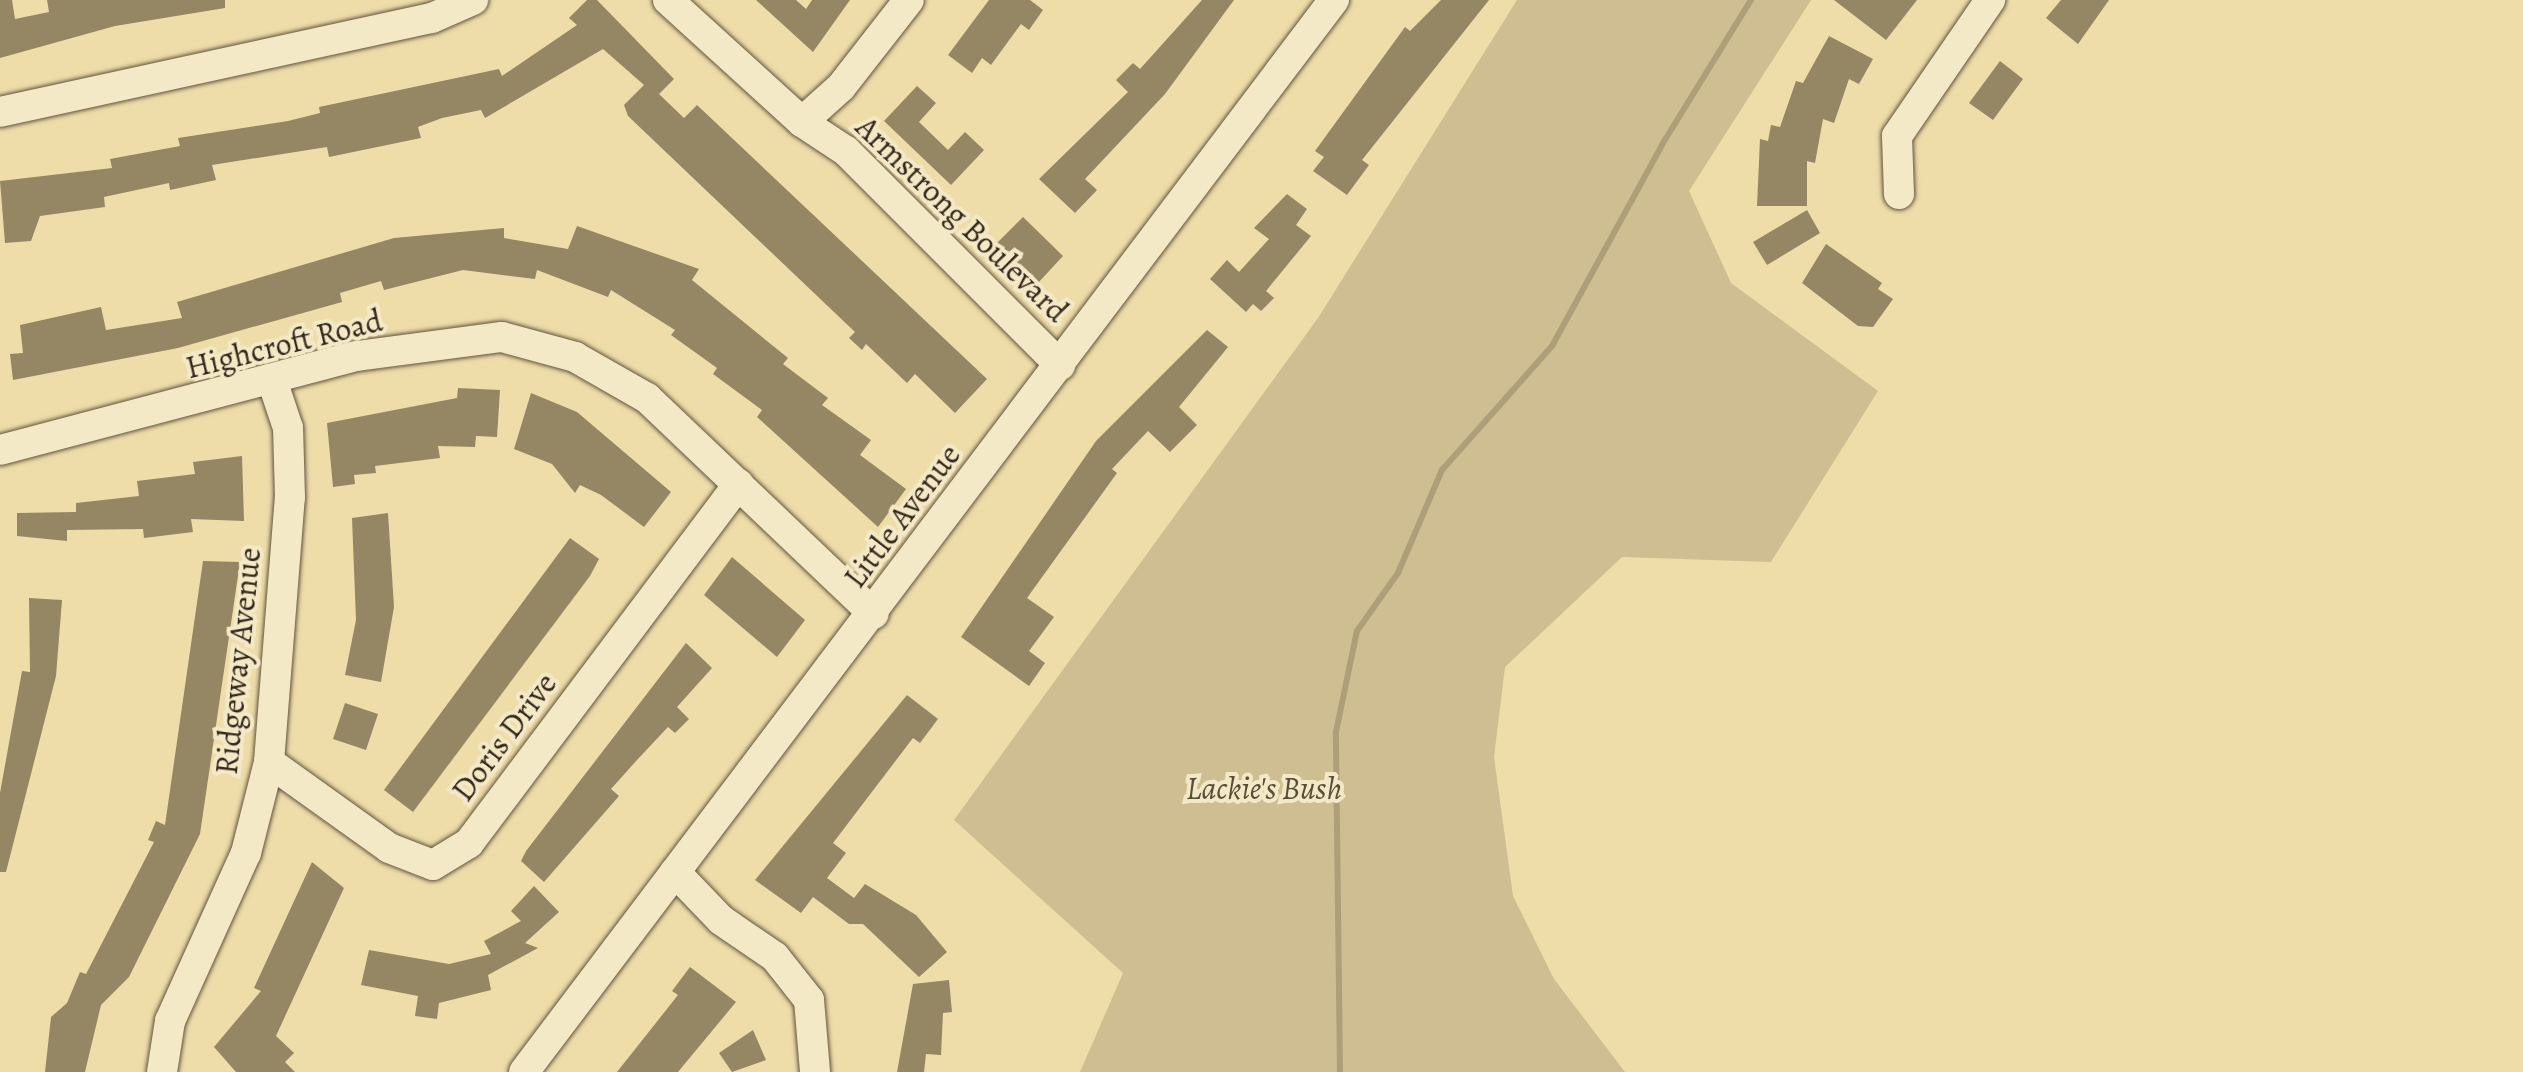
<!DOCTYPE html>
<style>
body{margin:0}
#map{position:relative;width:2523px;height:1072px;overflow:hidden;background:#eedda9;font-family:Alegreya,serif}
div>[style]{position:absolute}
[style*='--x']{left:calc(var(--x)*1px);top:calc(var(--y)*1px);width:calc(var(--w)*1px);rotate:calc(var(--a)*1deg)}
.green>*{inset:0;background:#cebe91}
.stream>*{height:6px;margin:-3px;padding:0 3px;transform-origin:3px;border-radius:3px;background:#af9f78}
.building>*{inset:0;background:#958664}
.roads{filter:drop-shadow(0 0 2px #62543e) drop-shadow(0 0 2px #62543e)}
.minor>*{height:30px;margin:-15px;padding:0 15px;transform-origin:15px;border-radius:15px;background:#f4e9c7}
span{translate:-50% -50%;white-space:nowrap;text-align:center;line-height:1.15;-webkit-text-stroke:8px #f4e9c7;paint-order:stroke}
.street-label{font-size:32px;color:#34271a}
.park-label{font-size:32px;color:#5a4d38;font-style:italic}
</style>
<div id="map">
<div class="green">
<div style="clip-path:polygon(1517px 0,1811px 0,1689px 191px,1731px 283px,1878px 391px,1771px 562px,1622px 557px,1505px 667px,1494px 757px,1513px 896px,1554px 979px,1625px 1072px,1080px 1072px,1123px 973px,954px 820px,1318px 318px)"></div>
</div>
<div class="stream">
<div style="--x:1340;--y:1072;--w:340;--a:-90.7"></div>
<div style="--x:1336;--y:732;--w:103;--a:-78.3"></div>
<div style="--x:1357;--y:631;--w:71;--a:-54.7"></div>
<div style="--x:1398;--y:573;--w:112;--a:-66.9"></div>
<div style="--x:1442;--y:470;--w:166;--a:-48.4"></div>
<div style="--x:1552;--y:346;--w:231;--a:-61.3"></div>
<div style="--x:1663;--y:143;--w:168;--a:-58.4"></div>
</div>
<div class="building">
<div style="clip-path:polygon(0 0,12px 0,15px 19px,49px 12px,47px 0,225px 0,225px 8px,115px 26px,0 58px)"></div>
<div style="clip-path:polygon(587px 0,597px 0,674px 79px,659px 94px,684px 118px,697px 105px,987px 379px,955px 413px,915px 374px,907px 383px,866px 344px,862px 350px,849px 338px,855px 332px,628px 116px,624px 105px,644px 85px,603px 49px,485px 118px,481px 110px,442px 118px,418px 127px,421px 138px,329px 157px,327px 147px,212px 165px,216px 180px,170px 190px,169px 183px,104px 197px,105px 207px,40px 216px,31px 241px,5px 243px,0 181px,112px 168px,110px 159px,180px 146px,178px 138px,288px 121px,320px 113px,319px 107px,499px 69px,502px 76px,577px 25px,569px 18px)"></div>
<div style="clip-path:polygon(756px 0,796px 0,806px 9px,812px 0,850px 0,813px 52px)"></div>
<div style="clip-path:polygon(989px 0,1030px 0,1043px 10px,1029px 30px,1021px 24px,991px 65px,982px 58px,972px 73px,948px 55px)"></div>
<div style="clip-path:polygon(1202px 0,1234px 0,1165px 94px,1085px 179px,1097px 190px,1075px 213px,1039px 179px,1128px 92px,1116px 80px,1133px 63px,1140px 69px)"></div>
<div style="clip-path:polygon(1441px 0,1489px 0,1362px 160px,1369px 165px,1347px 195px,1313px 171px,1324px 157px,1315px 151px,1405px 27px,1410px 31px)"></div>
<div style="clip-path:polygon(1834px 0,1917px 0,1886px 40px)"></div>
<div style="clip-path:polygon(2061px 0,2109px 0,2078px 44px,2046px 18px)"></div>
<div style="clip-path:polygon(1829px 36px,1873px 59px,1859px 84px,1849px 79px,1834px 123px,1823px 119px,1815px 163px,1807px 161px,1807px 206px,1757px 206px,1760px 139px,1768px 141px,1771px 125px,1780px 127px,1796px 81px,1803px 83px)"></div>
<div style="clip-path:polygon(2000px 61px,2023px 79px,1993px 120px,1969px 103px)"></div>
<div style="clip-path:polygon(917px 86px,936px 103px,919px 122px,948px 150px,965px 132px,984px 150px,951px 185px,884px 121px)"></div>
<div style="clip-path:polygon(1287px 194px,1307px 209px,1296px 225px,1311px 236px,1266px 291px,1274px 298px,1261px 311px,1253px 304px,1246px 312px,1210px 279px,1227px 260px,1239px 272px,1269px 239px,1254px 228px)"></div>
<div style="clip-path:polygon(1807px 210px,1820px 233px,1767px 265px,1753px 242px)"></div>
<div style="clip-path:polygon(1023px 217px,1063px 256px,1038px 283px,997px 243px)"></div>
<div style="clip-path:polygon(577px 226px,699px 269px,692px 280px,788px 358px,783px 364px,828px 398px,822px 405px,871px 440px,860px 455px,906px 489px,878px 527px,757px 417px,762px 410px,713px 374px,717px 368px,671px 335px,675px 330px,611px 290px,608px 297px,537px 270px,535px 279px,463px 270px,384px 290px,381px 281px,340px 293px,342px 302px,178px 348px,13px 380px,10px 354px,23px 353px,20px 325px,101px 307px,106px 330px,182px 318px,177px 302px,394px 238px,504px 228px,504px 238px,568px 249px)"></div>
<div style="clip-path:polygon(1826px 244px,1882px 283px,1878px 289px,1893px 299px,1873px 327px,1858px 326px,1802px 283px)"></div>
<div style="clip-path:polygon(1207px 330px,1228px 347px,1179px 407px,1197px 425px,1170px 452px,1148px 431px,1112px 469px,1117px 473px,1027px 598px,1054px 617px,1029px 651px,1045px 663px,1029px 686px,961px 637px,1096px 441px)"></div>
<div style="clip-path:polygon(458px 388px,500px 390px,497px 437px,476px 436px,475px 447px,438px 446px,440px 458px,375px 466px,376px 473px,354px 475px,355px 484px,333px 487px,327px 423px,457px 398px)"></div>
<div style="clip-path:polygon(531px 393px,577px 412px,671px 492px,644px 527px,601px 495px,580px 485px,575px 493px,552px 464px,514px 449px)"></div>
<div style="clip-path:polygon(242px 456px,244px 521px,191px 519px,193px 532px,144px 538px,143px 529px,67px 530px,67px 541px,17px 536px,17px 513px,76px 512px,76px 503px,139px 496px,137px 481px,195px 474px,193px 462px)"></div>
<div style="clip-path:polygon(388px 513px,394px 607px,381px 682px,345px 675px,356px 620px,352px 518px)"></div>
<div style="clip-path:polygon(570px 538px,599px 559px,590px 576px,413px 812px,384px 790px)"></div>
<div style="clip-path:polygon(732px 557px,805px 620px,777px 657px,704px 595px)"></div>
<div style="clip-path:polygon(203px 561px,240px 562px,200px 834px,129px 977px,101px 1005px,85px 1072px,45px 1072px,51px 1017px,67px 1003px,80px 972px,86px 974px,154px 842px,148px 840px,156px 821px,165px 825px)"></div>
<div style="clip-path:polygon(29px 598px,62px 600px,56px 676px,6px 872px,0 872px,0 793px,22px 671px,30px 672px)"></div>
<div style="clip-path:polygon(686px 643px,712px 668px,677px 707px,689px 719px,675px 733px,668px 727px,637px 760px,611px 789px,619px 796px,544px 882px,521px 861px,526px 851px)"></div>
<div style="clip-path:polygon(907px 695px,938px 719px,920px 743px,913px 738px,833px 843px,846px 853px,827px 878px,854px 898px,865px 884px,916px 915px,947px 952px,919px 977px,863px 924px,849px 924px,813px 897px,801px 913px,755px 880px)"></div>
<div style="clip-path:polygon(345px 703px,378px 714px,366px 750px,333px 739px)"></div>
<div style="clip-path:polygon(312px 862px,344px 888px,276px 1036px,294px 1053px,285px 1062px,295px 1072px,236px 1072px,214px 1047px,261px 991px,254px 988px)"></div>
<div style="clip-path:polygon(534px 886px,559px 912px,525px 943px,538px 948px,488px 975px,491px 990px,439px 1003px,437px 1019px,415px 1016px,418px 996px,361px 985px,369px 950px,449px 964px,491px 954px,484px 941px,521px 921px,511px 911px)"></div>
<div style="clip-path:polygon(690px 967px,736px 1002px,678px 1072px,617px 1072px,678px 995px,672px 991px)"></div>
<div style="clip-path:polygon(949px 980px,952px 1012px,943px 1013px,941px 1055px,926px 1054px,924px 1072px,897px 1072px,913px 984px)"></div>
<div style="clip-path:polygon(753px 1030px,766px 1060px,732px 1072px,719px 1053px)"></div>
</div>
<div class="roads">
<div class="minor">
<div style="--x:668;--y:0;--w:181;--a:42.3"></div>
<div style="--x:802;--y:122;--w:53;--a:33.4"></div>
<div style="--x:846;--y:151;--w:303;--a:45"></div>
<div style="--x:0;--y:112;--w:442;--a:-12.3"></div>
<div style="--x:432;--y:18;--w:45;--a:-23.7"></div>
<div style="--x:802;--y:122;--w:52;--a:-41.9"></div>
<div style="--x:841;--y:87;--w:110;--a:-52"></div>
<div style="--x:1899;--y:194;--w:58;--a:-92"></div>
<div style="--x:1897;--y:136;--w:165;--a:-55.6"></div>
<div style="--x:0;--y:450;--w:369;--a:-14.8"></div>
<div style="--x:357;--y:356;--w:146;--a:-7.5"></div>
<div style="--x:502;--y:337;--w:76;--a:15.3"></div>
<div style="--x:575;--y:357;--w:83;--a:29.7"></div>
<div style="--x:647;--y:398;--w:313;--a:43.6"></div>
<div style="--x:269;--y:762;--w:148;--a:35.6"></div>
<div style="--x:389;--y:848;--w:47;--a:21.1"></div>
<div style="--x:433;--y:865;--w:42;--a:-31.4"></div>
<div style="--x:469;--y:843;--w:449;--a:-53.1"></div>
<div style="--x:675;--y:872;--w:66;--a:46.2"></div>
<div style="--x:721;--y:920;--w:65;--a:34.4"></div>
<div style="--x:775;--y:957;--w:55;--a:51.7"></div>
<div style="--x:809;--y:1000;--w:72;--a:85.2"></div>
<div style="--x:162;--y:1072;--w:52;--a:-81.1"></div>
<div style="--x:170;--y:1021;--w:184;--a:-65.7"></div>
<div style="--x:246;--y:853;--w:94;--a:-75.8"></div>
<div style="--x:269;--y:762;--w:265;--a:-85.5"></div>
<div style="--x:290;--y:498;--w:70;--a:-91.6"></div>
<div style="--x:288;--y:428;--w:47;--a:-108.4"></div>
<div style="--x:524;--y:1072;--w:1344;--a:-52.93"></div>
</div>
</div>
<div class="street-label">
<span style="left:962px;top:219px;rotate:44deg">Armstrong Boulevard</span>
<span style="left:284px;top:344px;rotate:-14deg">Highcroft Road</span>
<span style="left:902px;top:516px;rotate:-53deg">Little Avenue</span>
<span style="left:238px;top:661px;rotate:-84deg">Ridgeway Avenue</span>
<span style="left:504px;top:737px;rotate:-53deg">Doris Drive</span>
</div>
<div class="park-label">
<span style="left:1264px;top:788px">Lackie's Bush</span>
</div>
</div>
